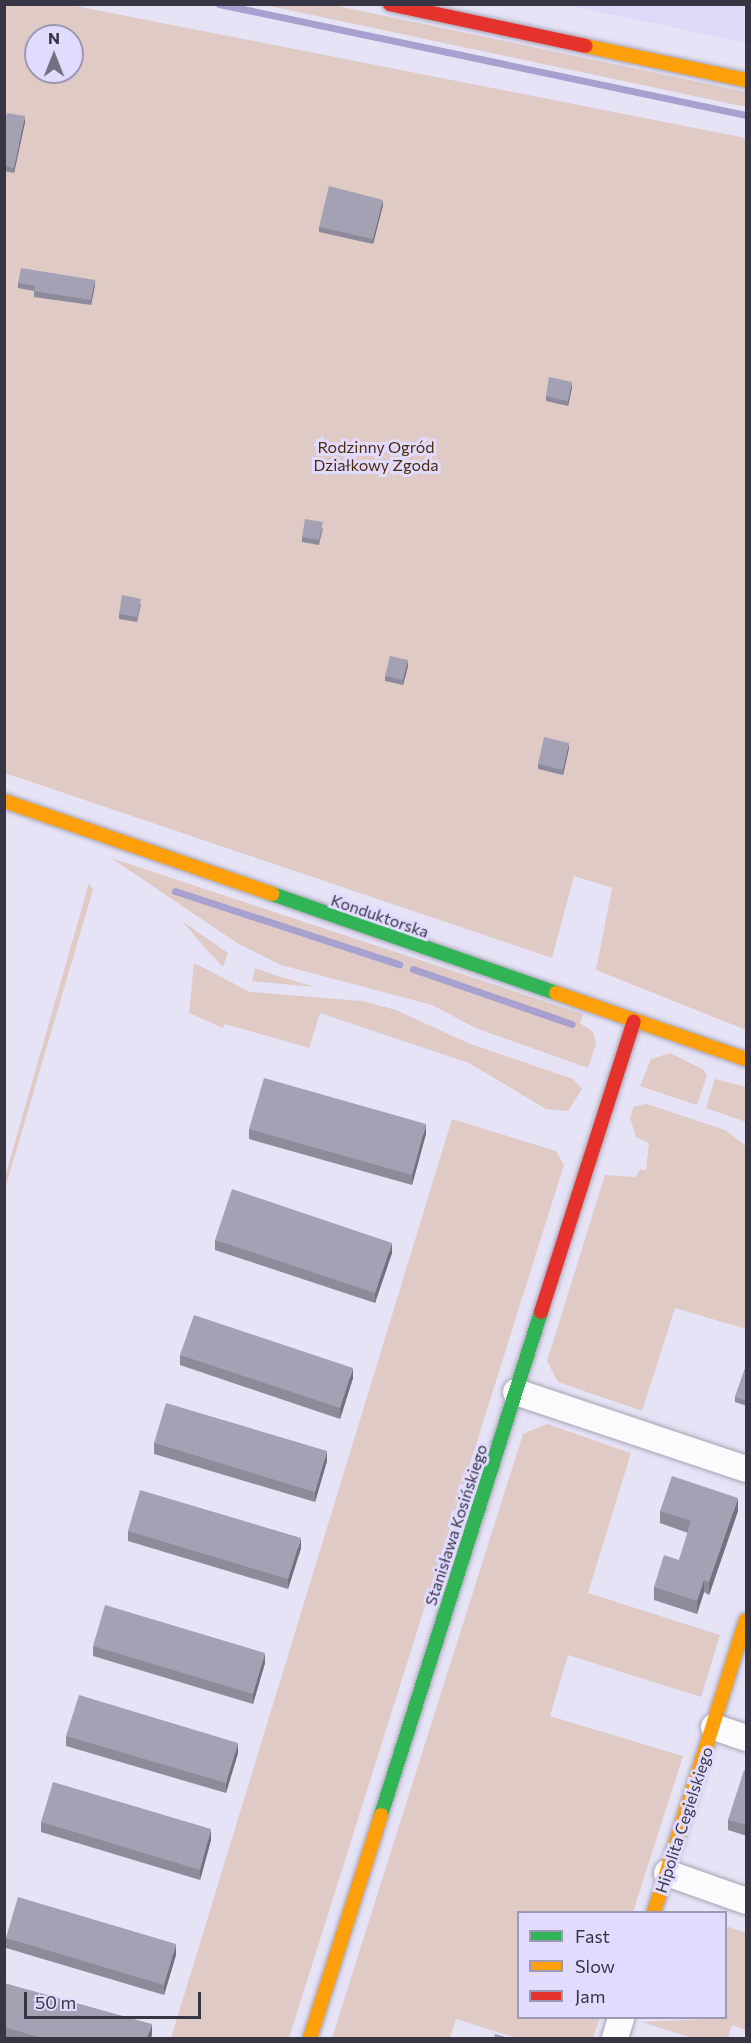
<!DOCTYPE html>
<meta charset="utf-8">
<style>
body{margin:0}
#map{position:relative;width:751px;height:2043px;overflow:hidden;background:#e6e3f7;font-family:Commissioner,sans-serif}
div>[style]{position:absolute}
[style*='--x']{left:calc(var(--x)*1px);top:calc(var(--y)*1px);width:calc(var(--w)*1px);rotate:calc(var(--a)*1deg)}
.built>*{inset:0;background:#ddd9f9}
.green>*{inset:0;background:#dfcac6}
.stream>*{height:7px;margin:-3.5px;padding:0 3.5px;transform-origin:3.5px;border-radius:3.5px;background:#a8a0ce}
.roads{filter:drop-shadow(0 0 2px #a6a3b2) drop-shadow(0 0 2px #a6a3b2)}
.street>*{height:26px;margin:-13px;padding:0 13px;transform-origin:13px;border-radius:13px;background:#fbfbfe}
.fast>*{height:14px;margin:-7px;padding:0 7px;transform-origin:7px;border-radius:7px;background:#30b455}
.slow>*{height:14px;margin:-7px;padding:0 7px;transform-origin:7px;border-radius:7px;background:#ff9f0a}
.jam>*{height:14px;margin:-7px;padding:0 7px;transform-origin:7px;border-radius:7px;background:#e5322d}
.wall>*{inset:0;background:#8d8a9b}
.shaded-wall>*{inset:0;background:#73717e}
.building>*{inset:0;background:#a4a1b4}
span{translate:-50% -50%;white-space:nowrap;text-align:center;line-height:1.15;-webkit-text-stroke:6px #e0dbff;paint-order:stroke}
.park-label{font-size:16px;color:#4d290c}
.street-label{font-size:16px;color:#373543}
.frame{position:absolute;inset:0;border:6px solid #373543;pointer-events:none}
.legend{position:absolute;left:517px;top:1911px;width:210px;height:108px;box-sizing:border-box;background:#e0dbff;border:2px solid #9c99b4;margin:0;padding:8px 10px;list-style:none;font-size:18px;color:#373543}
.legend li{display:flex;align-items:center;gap:12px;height:30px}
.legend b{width:30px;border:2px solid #9c99b4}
.north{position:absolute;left:24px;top:24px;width:60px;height:60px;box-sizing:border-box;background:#e0dbff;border:2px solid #9c99b4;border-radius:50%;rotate:0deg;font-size:16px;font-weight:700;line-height:24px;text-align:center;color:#373543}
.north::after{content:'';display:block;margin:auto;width:21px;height:27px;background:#747282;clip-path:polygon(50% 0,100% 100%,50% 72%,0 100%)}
.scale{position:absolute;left:24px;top:1992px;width:177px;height:27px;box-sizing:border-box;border:3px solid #373543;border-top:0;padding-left:8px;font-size:18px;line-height:21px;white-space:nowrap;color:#373543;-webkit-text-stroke:4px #e0dbff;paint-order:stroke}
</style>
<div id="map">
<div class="built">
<div style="clip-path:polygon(565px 5px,746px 5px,746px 43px,653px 23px)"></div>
</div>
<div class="green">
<div style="clip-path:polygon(evenodd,5px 5px,71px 5px,746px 138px,746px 1030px,596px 970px,612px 888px,574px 876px,552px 958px,5px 773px,5px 5px,36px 36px,72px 36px,72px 72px,36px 72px,36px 36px)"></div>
<div style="clip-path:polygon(265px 5px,333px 5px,746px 92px,746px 107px)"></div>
<div style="clip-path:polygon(111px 858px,583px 1014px,580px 1023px,593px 1032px,596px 1044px,588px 1068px,476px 1028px,432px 1005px,281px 965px,237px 943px)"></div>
<div style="clip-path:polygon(89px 883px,93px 890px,5px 1189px,5px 1177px)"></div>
<div style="clip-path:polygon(182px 921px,228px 953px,223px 967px,206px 949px)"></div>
<div style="clip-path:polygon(194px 963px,250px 992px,362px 1001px,396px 1010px,468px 1043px,573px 1079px,582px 1089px,568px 1111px,546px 1109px,469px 1063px,320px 1013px,309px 1048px,225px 1024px,223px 1028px,189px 1013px)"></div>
<div style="clip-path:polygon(255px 968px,281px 977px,315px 987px,252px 981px)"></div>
<div style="clip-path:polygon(670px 1053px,704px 1070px,707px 1076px,697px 1105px,640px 1086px,651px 1059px)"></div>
<div style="clip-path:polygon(715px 1079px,746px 1087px,746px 1122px,706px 1108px)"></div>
<div style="clip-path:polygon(647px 1104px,725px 1130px,746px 1146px,746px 1329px,675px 1308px,642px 1411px,558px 1382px,547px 1361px,605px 1175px,636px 1177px,640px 1169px,646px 1170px,649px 1143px,636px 1137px,630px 1118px,634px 1106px)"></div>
<div style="clip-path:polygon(452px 1119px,556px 1151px,564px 1165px,289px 2038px,171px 2038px)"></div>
<div style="clip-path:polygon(547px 1424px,631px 1453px,588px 1593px,720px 1635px,701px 1697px,568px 1655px,550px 1716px,683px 1756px,633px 1912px,518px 1912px,518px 2018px,600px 2018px,593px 2038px,516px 2038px,456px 2019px,450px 2038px,332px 2038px,523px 1434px)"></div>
<div style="clip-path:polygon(726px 1926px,746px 1933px,746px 2030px,732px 2025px,728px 2038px,692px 2038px,642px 2022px,726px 2018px)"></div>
</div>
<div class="stream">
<div style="--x:219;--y:4;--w:539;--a:11.89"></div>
<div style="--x:175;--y:891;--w:236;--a:18.1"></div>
<div style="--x:413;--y:969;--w:168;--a:19.1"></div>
</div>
<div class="roads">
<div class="street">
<div style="--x:516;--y:1392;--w:243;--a:18.5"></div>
<div style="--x:714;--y:1727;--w:34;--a:19"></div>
<div style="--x:667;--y:1873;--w:84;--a:19.5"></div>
<div style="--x:615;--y:2038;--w:21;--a:-73"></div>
</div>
<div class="fast">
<div style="--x:272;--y:894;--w:301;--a:19.2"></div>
<div style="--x:381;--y:1815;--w:528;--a:-72.35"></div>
</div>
<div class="slow">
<div style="--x:586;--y:46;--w:164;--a:12"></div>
<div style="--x:4;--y:801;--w:284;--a:19.1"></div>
<div style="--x:556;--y:993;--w:201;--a:19.2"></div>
<div style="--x:654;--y:1912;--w:306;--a:-72.5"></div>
<div style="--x:310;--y:2038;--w:234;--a:-72.3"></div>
</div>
<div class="jam">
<div style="--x:390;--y:4;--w:200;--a:12.1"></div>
<div style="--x:541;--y:1312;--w:305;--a:-72.3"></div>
</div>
</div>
<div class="wall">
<div style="clip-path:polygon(25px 122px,14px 173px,4px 171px,4px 125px)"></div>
<div style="clip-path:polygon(383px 205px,373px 244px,319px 232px,319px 227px)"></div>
<div style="clip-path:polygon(18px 283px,95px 285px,91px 305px,34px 297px,34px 291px,18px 288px)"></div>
<div style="clip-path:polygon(572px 387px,568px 406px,546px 401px,546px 396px)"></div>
<div style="clip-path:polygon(323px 528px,319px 545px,302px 542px,302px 537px)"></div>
<div style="clip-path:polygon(141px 604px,137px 622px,119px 619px,119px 614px)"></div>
<div style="clip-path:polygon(408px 666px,403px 685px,385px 681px,385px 676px)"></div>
<div style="clip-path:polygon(569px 748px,563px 775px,538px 769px,538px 764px)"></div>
<div style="clip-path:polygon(249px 1129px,426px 1134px,412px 1185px,249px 1139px)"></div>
<div style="clip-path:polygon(215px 1240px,392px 1253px,375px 1303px,215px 1250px)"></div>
<div style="clip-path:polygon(180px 1355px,353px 1378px,340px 1419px,180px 1365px)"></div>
<div style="clip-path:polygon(747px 1363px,747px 1406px,735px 1402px,735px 1397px)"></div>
<div style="clip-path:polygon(154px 1443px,327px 1461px,315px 1502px,154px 1454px)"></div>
<div style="clip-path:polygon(660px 1511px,738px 1511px,709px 1595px,704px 1592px,697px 1614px,654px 1600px,654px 1587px,679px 1560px,688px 1533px,660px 1523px)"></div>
<div style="clip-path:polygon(128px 1531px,301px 1548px,288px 1589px,128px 1541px)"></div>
<div style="clip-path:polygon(93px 1646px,265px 1663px,253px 1704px,93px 1656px)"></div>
<div style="clip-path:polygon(66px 1736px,238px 1753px,226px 1793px,66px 1746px)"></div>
<div style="clip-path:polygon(747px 1771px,747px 1836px,728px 1830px,728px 1820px)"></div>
<div style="clip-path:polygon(41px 1822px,211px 1840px,200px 1880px,41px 1832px)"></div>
<div style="clip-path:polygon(6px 1938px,176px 1955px,164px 1995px,6px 1948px)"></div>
<div style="clip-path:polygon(4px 1983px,152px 2034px,151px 2038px,8px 2038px,4px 2037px)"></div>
</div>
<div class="shaded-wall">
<div style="clip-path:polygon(25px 116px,25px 122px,14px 173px,14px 168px)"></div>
<div style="clip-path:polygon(383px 200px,383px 205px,373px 244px,373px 239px)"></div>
<div style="clip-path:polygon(95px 280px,95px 285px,91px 305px,91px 300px)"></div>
<div style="clip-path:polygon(572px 382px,572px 387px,568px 406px,568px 401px)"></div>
<div style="clip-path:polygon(408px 660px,408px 666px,403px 685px,403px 680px)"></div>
<div style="clip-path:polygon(569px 743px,569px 748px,563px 775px,563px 770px)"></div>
<div style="clip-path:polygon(426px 1124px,426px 1134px,412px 1185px,412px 1175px)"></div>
<div style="clip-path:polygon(392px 1243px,392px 1253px,375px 1303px,375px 1293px)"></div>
<div style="clip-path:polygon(353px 1368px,353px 1378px,340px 1419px,340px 1408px)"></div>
<div style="clip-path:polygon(327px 1451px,327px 1461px,315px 1502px,315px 1492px)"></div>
<div style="clip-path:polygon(738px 1498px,738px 1511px,709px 1595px,709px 1582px)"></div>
<div style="clip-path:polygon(301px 1538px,301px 1548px,288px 1589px,288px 1579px)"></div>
<div style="clip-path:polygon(704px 1580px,704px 1592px,697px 1614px,697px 1601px)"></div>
<div style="clip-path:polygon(265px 1653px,265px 1663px,253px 1704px,253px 1694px)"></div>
<div style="clip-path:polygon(238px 1743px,238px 1753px,226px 1793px,226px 1783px)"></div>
<div style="clip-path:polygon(211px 1829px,211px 1840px,200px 1880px,200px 1870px)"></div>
<div style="clip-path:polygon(176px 1944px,176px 1955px,164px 1995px,164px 1985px)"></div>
<div style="clip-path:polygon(152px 2024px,152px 2034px,151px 2038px,147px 2038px)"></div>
</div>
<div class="building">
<div style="clip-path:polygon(7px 113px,25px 116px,14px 168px,4px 166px,4px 125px)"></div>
<div style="clip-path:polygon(329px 186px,383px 200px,373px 239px,319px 227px)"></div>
<div style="clip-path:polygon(21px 268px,95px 280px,91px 300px,34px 291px,35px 286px,18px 283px)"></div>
<div style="clip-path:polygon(549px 377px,572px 382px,568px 401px,546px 396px)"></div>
<div style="clip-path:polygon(305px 519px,323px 522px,319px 540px,302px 537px)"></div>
<div style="clip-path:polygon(122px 595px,141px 599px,137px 617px,119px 614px)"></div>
<div style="clip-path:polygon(390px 656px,408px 660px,403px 680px,385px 676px)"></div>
<div style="clip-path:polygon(544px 737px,569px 743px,563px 770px,538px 764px)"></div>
<div style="clip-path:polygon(264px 1078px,426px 1124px,412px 1175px,249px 1129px)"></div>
<div style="clip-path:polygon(232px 1189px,392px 1243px,375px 1293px,215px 1240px)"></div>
<div style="clip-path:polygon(194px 1315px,353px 1368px,340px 1408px,180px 1355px)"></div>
<div style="clip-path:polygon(747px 1363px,747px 1401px,735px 1397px)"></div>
<div style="clip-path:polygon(166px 1403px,327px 1451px,315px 1492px,154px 1443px)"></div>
<div style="clip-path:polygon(672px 1476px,738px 1498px,709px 1582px,704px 1580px,697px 1601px,654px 1587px,664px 1555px,679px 1560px,691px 1521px,660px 1511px)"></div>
<div style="clip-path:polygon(140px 1490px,301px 1538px,288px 1579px,128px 1531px)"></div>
<div style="clip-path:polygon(105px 1605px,265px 1653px,253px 1694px,93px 1646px)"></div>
<div style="clip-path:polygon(79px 1695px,238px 1743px,226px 1783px,66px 1736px)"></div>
<div style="clip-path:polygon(744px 1770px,747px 1771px,747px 1825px,728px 1820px)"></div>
<div style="clip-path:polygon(53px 1782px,211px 1829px,200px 1870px,41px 1822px)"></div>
<div style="clip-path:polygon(18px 1897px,176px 1944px,164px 1985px,6px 1938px)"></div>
<div style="clip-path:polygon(4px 1983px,152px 2024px,147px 2038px,42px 2038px,4px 2027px)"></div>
<div style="clip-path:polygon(495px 2034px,509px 2038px,494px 2038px)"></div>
</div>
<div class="park-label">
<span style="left:376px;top:456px">Rodzinny Ogród<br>Działkowy Zgoda</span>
</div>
<div class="street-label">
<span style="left:380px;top:916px;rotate:19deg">Konduktorska</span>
<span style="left:456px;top:1525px;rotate:-72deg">Stanisława Kosińskiego</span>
<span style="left:684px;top:1820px;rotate:-72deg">Hipolita Cegielskiego</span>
</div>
<div class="frame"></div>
<ul class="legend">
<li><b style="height:8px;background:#30b455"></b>Fast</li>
<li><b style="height:8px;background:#ff9f0a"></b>Slow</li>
<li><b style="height:8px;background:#e5322d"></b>Jam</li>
</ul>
<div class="north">N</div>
<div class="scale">50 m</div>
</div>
